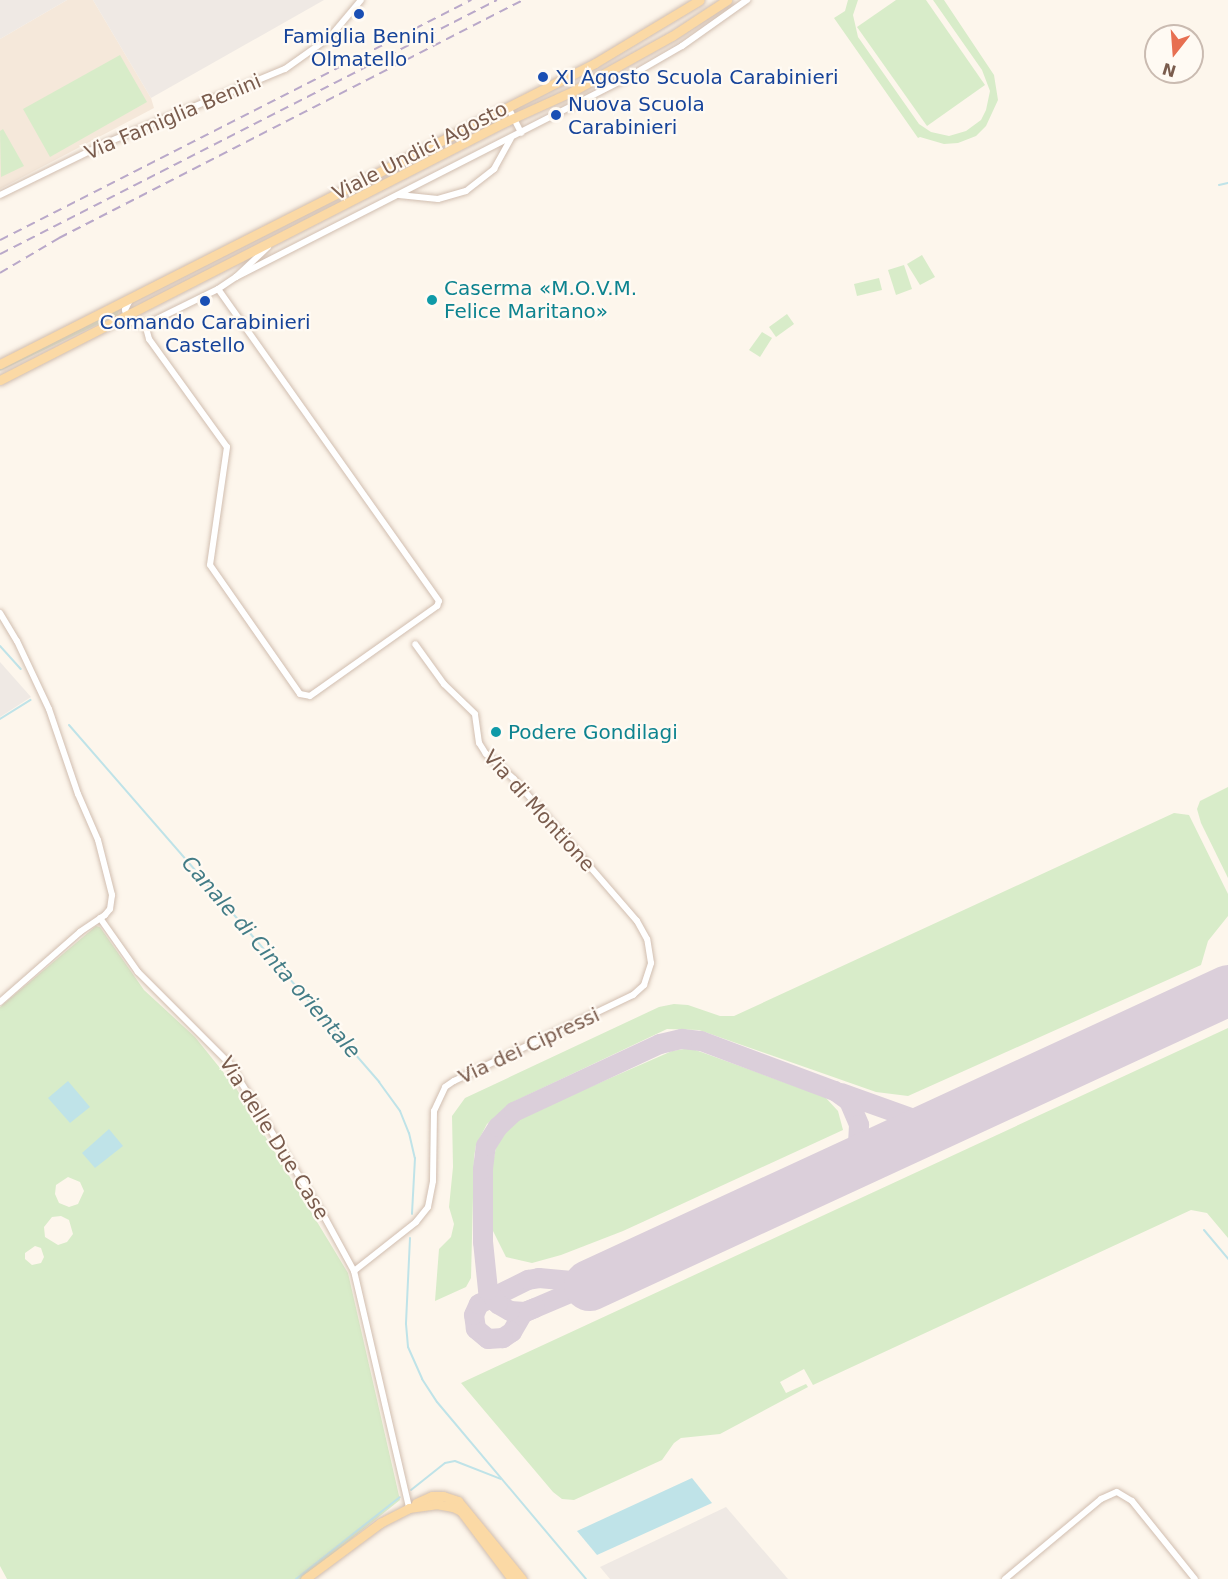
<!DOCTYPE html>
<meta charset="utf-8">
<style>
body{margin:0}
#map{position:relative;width:1228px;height:1579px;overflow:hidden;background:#fdf6ec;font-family:"DejaVu Sans",sans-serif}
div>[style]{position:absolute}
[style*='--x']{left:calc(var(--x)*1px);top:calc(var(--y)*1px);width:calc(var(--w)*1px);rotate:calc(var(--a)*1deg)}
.residential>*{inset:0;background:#f5e8da}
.industrial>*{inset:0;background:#efe9e4}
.green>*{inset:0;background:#d8ecc9}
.water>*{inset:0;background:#bfe3e8}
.stream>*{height:2px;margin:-1px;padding:0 1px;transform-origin:1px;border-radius:1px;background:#bfe3e8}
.taxiway>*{height:20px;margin:-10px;padding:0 10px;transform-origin:10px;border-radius:10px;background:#dbcfda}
.runway>*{height:51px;margin:-25.5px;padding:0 25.5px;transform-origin:25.5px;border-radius:25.5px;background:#dbcfda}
.roads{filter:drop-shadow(0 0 2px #d1beb0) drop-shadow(0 0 2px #d1beb0)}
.street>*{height:6px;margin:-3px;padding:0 3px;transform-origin:3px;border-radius:3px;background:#fff}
.primary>*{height:9px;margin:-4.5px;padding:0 4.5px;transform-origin:4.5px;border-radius:4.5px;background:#fbd9a5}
.rail>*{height:2px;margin-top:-1px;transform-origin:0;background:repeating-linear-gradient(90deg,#b9a8c9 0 9px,transparent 0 15px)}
.dots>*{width:16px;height:16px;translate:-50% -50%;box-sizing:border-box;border:3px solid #fffaf3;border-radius:50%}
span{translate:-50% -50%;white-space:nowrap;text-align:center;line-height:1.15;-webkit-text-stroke:4.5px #fffaf3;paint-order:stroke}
.transit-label{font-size:20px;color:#164399}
.left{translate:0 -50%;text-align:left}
.street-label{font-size:20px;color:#7a5c4d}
.culture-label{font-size:20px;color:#0d838f}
.water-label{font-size:21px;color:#437c86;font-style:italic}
.north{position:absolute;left:1144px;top:24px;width:60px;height:60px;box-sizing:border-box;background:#fffaf3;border:2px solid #cabbb1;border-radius:50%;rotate:197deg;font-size:16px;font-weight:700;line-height:24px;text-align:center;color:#7a5c4d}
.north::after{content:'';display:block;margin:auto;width:21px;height:27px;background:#e76f51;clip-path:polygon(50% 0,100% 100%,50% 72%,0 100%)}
</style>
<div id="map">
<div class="residential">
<div style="clip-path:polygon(67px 0,93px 0,151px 98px,154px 108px,0 189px,0 39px)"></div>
</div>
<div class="industrial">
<div style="clip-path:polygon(0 0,67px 0,0 39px)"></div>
<div style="clip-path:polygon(93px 0,324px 0,151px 98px)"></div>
<div style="clip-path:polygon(0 662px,31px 697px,0 717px)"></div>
<div style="clip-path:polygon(726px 1507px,788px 1579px,610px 1579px,600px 1567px)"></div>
</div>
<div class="green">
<div style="clip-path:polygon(848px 0,858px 0,853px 15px,858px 37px,919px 124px,931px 132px,949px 136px,966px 131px,981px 120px,986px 110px,990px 91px,982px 70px,933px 0,944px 0,994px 75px,998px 100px,986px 126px,976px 136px,958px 143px,944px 144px,920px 137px,918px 138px,834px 18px,845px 11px)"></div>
<div style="clip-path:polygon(896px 0,926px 0,985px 85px,927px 126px,857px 27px)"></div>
<div style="clip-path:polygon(120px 55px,147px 102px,50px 157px,23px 109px)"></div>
<div style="clip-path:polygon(3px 129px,24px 166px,1px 177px,0 131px)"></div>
<div style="clip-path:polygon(922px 255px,935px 277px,920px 285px,907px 264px)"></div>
<div style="clip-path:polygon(904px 265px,912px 289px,896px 295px,888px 270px)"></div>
<div style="clip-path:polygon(879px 278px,882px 290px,857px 296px,854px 284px)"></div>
<div style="clip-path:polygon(121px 307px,117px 315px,0 371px,0 369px)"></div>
<div style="clip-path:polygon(787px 314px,794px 324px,776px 337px,769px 327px)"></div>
<div style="clip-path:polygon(762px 332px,772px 338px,760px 357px,749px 350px)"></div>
<div style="clip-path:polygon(1228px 787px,1228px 878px,1201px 823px,1197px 809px,1200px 801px)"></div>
<div style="clip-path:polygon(1174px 813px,1189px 815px,1228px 894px,1228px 916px,1208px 941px,1201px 965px,908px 1096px,876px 1092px,699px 1030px,667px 1029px,515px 1101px,487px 1124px,476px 1145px,474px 1157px,471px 1278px,466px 1287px,435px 1301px,439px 1249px,451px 1237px,454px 1224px,449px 1207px,453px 1167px,452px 1116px,465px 1098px,659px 1007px,674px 1004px,688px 1005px,720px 1016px,734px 1016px)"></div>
<div style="clip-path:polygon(evenodd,96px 926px,100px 927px,144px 990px,195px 1037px,236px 1088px,348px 1273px,400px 1500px,301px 1579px,7px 1579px,0 1566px,0 1007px,96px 926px,68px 1177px,80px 1182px,84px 1191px,78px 1204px,69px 1207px,59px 1203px,55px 1194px,56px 1185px,68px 1177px,96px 926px,61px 1216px,69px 1220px,73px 1234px,67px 1242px,58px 1245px,45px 1237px,44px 1227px,52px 1217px,61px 1216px,96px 926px,35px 1246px,41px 1248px,44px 1257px,41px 1263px,32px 1265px,25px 1259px,25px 1253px,35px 1246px)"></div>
<div style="clip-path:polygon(1228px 1028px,1228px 1238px,1207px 1213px,1191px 1210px,813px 1385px,804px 1369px,780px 1382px,786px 1393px,806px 1384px,808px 1387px,720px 1434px,681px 1438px,674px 1443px,662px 1460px,574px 1500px,562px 1499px,553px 1492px,461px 1383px)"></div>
<div style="clip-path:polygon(690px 1048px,825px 1097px,838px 1111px,843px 1130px,623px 1231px,561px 1255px,532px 1263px,506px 1257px,493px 1231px,493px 1163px,496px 1147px,508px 1128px,526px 1115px,672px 1051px)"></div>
</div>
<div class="water">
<div style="clip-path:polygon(68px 1081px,90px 1107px,70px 1123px,48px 1098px)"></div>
<div style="clip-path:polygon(109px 1129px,123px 1146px,95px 1168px,82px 1153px)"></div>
<div style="clip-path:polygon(692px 1478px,712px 1503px,597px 1555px,577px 1531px)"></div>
</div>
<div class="stream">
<div style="--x:1219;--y:185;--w:9;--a:-13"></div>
<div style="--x:0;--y:646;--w:31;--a:48"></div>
<div style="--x:0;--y:719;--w:36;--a:-32"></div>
<div style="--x:69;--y:725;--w:473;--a:49"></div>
<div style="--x:379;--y:1082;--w:36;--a:54"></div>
<div style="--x:400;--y:1111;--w:24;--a:68"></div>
<div style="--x:409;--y:1133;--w:26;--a:77"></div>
<div style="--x:415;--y:1158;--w:56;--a:93.1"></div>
<div style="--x:1204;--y:1230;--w:38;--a:50"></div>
<div style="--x:410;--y:1238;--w:86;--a:92.7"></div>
<div style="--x:406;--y:1324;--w:23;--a:85"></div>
<div style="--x:408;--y:1347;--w:35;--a:66"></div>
<div style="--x:422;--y:1379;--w:27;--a:57"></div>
<div style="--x:437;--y:1402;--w:231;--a:49.9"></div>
<div style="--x:411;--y:1490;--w:43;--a:-38.5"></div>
<div style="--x:445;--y:1463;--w:10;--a:-11"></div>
<div style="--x:455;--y:1461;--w:49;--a:21.4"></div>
<div style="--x:296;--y:1579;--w:132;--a:-38.3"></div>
</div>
<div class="taxiway">
<div style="--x:841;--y:1093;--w:77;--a:19.6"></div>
<div style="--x:914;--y:1119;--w:24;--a:0"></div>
<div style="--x:938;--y:1119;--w:36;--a:-18"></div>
<div style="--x:589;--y:1285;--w:72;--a:157"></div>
<div style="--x:523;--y:1313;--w:22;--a:120"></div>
<div style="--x:512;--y:1332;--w:11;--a:146"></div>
<div style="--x:503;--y:1338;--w:15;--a:176"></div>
<div style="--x:488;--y:1339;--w:16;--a:-140"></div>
<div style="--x:476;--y:1329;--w:14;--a:-98"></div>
<div style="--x:474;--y:1315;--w:12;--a:-66"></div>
<div style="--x:479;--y:1304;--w:55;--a:-26.1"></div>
<div style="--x:528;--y:1280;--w:11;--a:-10"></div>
<div style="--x:539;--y:1278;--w:44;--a:5.2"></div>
<div style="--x:583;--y:1282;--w:39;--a:-17"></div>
<div style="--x:535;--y:1308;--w:11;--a:158"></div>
<div style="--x:525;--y:1312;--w:15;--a:-176"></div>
<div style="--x:510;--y:1311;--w:14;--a:-150"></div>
<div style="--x:498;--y:1304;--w:17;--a:-126"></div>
<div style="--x:488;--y:1290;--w:48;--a:-95.9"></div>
<div style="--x:483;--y:1242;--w:73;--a:-90"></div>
<div style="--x:483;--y:1169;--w:23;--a:-83"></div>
<div style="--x:486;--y:1146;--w:22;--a:-58"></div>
<div style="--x:498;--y:1127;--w:22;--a:-43"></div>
<div style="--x:514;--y:1112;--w:161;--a:-25"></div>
<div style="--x:660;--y:1044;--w:23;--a:-13"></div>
<div style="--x:682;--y:1039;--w:19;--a:6"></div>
<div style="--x:701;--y:1041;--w:143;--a:20.5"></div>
<div style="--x:835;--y:1091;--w:17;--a:36"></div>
<div style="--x:849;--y:1101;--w:26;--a:67"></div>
<div style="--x:859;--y:1125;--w:19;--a:93"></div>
<div style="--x:858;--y:1144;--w:29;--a:124"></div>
</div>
<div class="runway">
<div style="--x:589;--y:1285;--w:704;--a:-24.78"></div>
</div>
<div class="roads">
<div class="street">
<div style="--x:508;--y:107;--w:29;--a:63"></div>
<div style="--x:0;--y:195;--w:118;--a:-26.1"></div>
<div style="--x:106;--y:143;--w:194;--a:-22.5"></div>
<div style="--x:285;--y:69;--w:55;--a:-35.4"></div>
<div style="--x:330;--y:37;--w:48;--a:-50"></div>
<div style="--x:399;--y:195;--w:39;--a:6"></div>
<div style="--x:438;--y:199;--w:29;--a:-16"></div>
<div style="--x:466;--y:191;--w:36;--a:-38"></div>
<div style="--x:494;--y:169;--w:35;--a:-61"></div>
<div style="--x:236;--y:277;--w:442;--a:-27"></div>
<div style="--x:630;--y:76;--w:60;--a:-30"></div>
<div style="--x:682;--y:46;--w:80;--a:-35.3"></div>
<div style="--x:130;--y:300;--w:11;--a:117"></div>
<div style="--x:125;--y:310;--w:8;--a:76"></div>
<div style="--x:127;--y:318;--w:12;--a:35"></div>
<div style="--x:137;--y:325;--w:12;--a:-9"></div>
<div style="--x:149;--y:323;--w:77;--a:-26.2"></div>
<div style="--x:218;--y:289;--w:22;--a:-34"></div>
<div style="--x:236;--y:277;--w:44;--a:-43.2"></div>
<div style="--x:145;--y:324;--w:16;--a:75"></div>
<div style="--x:149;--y:339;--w:133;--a:54.2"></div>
<div style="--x:227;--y:447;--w:119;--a:98.2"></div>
<div style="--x:210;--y:565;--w:157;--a:55.1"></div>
<div style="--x:300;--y:694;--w:10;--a:11"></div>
<div style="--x:310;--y:696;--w:156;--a:-35.3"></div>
<div style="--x:437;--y:606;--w:5;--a:-68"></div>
<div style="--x:439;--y:601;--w:382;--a:-125.3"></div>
<div style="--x:0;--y:613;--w:33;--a:59"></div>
<div style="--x:17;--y:641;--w:75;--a:64.8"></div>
<div style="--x:49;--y:709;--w:90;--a:71.2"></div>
<div style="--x:78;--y:794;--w:50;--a:66.5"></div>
<div style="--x:98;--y:840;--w:57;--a:75.7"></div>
<div style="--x:112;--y:895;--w:14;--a:98"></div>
<div style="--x:110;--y:909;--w:8;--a:130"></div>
<div style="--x:105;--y:915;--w:30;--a:146"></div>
<div style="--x:80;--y:932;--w:106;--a:138.8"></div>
<div style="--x:100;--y:918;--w:66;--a:54.9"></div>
<div style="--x:138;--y:972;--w:129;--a:45"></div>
<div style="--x:229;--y:1063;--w:180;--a:58.2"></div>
<div style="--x:324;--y:1216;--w:63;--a:61.4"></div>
<div style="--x:354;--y:1271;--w:243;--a:76.9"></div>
<div style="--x:354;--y:1271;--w:79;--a:-38.3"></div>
<div style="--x:416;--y:1222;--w:19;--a:-51"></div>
<div style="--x:428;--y:1207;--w:26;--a:-79"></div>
<div style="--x:433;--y:1181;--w:70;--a:-89.2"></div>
<div style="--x:434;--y:1111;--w:26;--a:-65"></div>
<div style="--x:445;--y:1087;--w:11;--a:-34"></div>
<div style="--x:454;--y:1081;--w:199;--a:-25.7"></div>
<div style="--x:633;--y:995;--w:15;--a:-42"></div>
<div style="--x:644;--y:985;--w:23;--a:-72"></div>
<div style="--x:651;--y:963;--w:24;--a:-99"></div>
<div style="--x:647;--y:939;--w:21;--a:-119"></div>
<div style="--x:637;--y:921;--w:188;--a:-130.9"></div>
<div style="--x:514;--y:779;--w:38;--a:-138"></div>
<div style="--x:486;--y:754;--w:13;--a:-122"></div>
<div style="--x:479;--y:743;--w:29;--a:-98"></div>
<div style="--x:475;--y:714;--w:43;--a:-135.9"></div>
<div style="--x:444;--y:684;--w:49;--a:-125.9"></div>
<div style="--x:1005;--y:1579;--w:125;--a:-39.8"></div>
<div style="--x:1101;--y:1499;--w:17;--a:-24"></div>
<div style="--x:1117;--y:1492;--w:17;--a:31"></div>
<div style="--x:1132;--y:1501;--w:100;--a:51.1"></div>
</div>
<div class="primary">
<div style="--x:0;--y:364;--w:667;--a:-26.83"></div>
<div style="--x:595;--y:63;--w:122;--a:-31"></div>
<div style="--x:0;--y:380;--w:569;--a:-27.06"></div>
<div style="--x:507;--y:121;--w:72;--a:-24.4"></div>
<div style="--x:573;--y:91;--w:113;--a:-29.1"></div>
<div style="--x:672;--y:36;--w:66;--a:-33.2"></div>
<div style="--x:416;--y:1503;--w:17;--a:-24"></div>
<div style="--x:432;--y:1496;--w:11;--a:0"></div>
<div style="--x:443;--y:1496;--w:16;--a:18"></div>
<div style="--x:458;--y:1501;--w:101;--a:50.6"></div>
<div style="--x:305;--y:1579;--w:94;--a:-36.7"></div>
<div style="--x:380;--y:1523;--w:33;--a:-27"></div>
<div style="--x:409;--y:1508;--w:27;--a:-8"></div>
<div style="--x:436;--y:1504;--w:17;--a:10"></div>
<div style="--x:453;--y:1507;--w:9;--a:27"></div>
<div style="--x:461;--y:1511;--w:85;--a:53.1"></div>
</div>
</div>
<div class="rail">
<div style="--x:0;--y:240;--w:529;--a:-27"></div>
<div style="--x:0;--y:254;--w:558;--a:-27.07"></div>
<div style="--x:0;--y:273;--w:69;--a:-30.7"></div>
<div style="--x:59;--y:238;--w:521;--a:-27.15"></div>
</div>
<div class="dots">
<div style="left:359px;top:14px;background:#1a4fb4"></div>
<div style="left:543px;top:77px;background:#1a4fb4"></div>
<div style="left:556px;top:115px;background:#1a4fb4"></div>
<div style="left:432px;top:300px;background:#0f9aa8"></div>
<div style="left:205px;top:301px;background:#1a4fb4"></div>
<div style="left:496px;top:732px;background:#0f9aa8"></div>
</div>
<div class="transit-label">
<span style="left:359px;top:48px">Famiglia Benini<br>Olmatello</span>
<span class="left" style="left:555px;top:77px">XI Agosto Scuola Carabinieri</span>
<span class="left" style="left:568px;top:116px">Nuova Scuola<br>Carabinieri</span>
<span style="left:205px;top:334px">Comando Carabinieri<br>Castello</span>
</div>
<div class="street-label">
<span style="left:173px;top:117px;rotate:-23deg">Via Famiglia Benini</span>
<span style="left:420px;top:151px;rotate:-27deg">Viale Undici Agosto</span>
<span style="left:539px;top:811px;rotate:48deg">Via di Montione</span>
<span style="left:529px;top:1046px;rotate:-25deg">Via dei Cipressi</span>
<span style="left:274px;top:1138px;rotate:58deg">Via delle Due Case</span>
</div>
<div class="culture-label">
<span class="left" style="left:444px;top:300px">Caserma «M.O.V.M.<br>Felice Maritano»</span>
<span class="left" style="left:508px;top:732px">Podere Gondilagi</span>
</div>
<div class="water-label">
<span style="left:271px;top:957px;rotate:49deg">Canale di Cinta orientale</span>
</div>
<div class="north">N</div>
</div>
